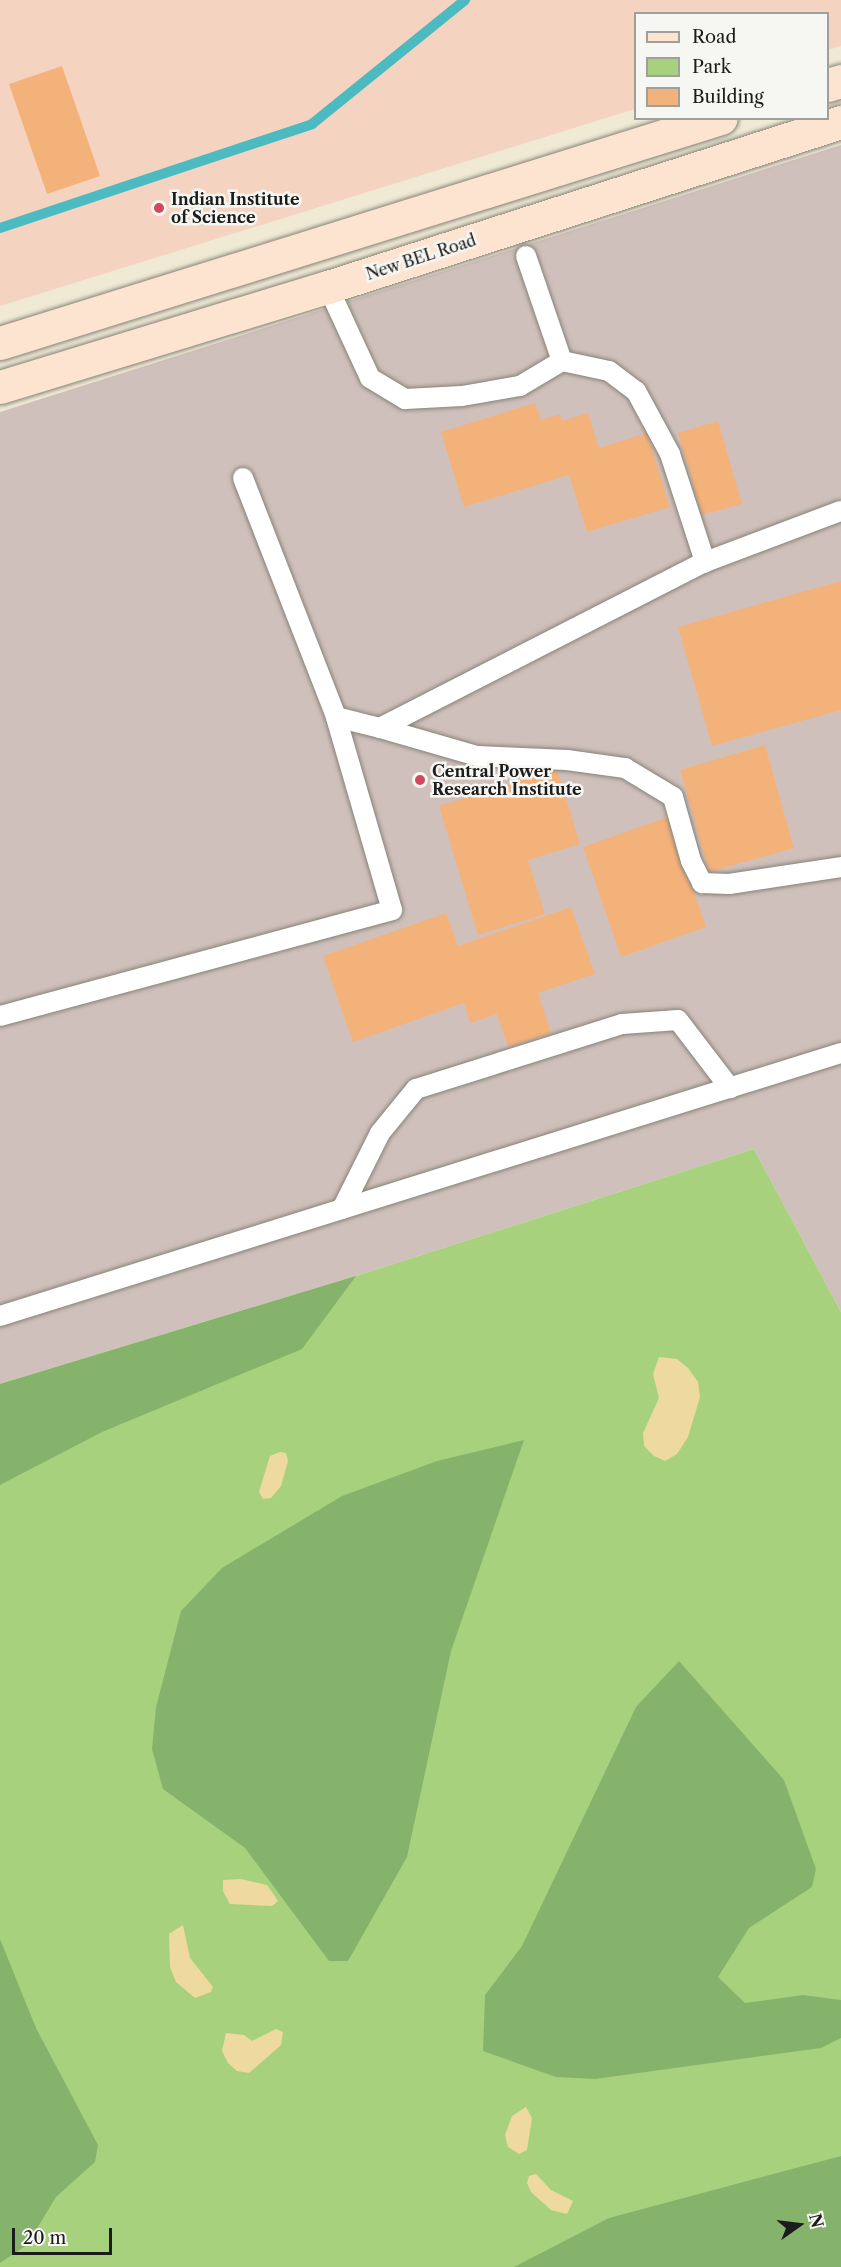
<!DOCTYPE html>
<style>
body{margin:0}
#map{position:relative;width:841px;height:2267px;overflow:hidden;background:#f0ead5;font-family:"Libre Caslon Text",serif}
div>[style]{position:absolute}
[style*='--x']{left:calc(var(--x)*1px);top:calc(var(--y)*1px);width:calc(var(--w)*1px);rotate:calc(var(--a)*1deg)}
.built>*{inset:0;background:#f4d3c0}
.industrial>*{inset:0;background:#d0c0bc}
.green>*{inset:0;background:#a8d17d}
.forest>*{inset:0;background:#86b36c}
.sand>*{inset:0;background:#eeda9e}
.stream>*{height:10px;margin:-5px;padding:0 5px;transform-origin:5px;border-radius:5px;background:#4cbbc1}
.building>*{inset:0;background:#f4b27b}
.roads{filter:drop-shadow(0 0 2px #868378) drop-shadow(0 0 2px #868378)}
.service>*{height:20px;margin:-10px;padding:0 10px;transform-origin:10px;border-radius:10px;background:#fff}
.secondary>*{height:33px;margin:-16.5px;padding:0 16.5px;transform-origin:16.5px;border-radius:16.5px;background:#fde4d1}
.dots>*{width:16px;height:16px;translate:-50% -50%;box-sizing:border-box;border:3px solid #f6f6f2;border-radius:50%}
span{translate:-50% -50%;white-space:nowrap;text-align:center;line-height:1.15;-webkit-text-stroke:5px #f6f6f2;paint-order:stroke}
.poi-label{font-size:16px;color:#1c1c1c;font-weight:700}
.left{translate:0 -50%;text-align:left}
.street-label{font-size:16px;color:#1c1c1c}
.legend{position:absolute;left:634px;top:12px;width:195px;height:108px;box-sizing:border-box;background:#f6f6f2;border:2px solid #9f9f9c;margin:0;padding:8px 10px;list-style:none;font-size:18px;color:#1c1c1c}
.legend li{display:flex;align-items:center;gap:12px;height:30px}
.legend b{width:30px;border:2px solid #9f9f9c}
.north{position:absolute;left:769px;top:2195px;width:60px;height:60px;-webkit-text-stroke:4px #f6f6f2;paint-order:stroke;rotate:76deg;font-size:16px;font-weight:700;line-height:24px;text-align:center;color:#1c1c1c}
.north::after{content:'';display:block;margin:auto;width:21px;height:27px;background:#1c1c1c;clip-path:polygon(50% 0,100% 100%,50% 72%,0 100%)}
.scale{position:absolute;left:12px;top:2228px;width:100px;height:27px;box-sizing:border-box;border:3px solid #1c1c1c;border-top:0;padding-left:8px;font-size:18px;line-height:21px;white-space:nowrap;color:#1c1c1c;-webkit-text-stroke:4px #f6f6f2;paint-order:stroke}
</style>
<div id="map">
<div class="built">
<div style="clip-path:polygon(0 0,841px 0,841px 46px,828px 50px,828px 14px,636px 14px,635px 109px,0 306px)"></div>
</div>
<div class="industrial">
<div style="clip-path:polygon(841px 145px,841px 1312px,754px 1149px,356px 1276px,0 1384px,0 412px)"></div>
</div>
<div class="green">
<div style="clip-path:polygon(754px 1149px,841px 1312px,841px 2267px,0 2267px,0 1384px,356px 1276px)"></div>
</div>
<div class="forest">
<div style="clip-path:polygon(356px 1276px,302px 1349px,102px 1432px,0 1485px,0 1384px)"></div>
<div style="clip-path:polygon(524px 1440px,451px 1651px,407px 1857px,348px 1961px,329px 1961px,245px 1848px,163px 1789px,152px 1749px,156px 1707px,181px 1611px,222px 1568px,342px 1496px,437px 1461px)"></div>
<div style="clip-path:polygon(679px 1661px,784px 1780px,816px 1869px,812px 1887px,749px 1928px,718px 1977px,745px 2003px,803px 1995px,841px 2000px,841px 2038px,821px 2048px,595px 2079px,556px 2077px,483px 2051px,485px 1995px,522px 1946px,636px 1707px)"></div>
<div style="clip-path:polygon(0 1939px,36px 2028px,98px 2145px,95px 2162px,56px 2197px,27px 2245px,0 2263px)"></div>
<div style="clip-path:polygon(841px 2156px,841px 2267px,514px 2267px,609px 2218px)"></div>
</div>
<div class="sand">
<div style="clip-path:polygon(659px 1357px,677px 1359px,688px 1368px,698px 1382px,700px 1397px,688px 1437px,677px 1454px,665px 1461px,654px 1456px,644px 1446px,643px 1433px,659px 1398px,653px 1374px)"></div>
<div style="clip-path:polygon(280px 1452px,286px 1453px,288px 1461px,281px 1486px,271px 1498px,263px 1499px,259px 1492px,270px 1456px)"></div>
<div style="clip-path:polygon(241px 1879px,267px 1885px,278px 1901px,272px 1906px,230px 1904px,223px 1891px,223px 1880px)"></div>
<div style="clip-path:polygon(183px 1925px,190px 1958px,213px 1987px,211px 1992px,195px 1998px,176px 1982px,170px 1967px,169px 1934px)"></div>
<div style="clip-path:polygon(276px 2029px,283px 2032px,281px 2045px,249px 2073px,237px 2071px,228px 2063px,222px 2051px,226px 2033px,244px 2035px,252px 2041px)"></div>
<div style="clip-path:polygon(526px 2107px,532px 2118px,527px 2150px,519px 2154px,508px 2147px,505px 2135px,512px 2116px)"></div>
<div style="clip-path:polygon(536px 2174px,551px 2190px,573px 2201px,567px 2214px,551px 2210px,531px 2192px,527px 2183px,529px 2176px)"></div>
</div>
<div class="stream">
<div style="--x:0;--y:228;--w:329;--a:-18.4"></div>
<div style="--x:312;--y:124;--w:197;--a:-39"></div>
</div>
<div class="building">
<div style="clip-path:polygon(62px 66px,100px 176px,47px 194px,9px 84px)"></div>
<div style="clip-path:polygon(535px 403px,541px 420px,560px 414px,562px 421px,588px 413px,599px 448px,647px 433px,670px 507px,587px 532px,569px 475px,464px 507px,441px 432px)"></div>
<div style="clip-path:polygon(718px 421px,742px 504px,702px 515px,678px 433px)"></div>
<div style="clip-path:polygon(841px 581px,841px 710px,712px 746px,678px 627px)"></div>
<div style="clip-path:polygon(765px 745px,794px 848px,709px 872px,680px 770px)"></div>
<div style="clip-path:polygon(557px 769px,580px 844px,528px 860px,545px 914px,478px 935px,439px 806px)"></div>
<div style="clip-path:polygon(668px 817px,706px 927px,621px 957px,583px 847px)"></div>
<div style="clip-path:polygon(571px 907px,595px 974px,538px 993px,551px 1033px,508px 1047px,497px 1014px,470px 1023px,464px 1003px,353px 1042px,323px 956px,446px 913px,458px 946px)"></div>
</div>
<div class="roads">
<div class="service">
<div style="--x:526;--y:256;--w:111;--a:71.1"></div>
<div style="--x:328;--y:287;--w:100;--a:65.2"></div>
<div style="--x:370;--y:378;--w:41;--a:31"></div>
<div style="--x:405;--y:399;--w:57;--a:-3"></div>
<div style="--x:462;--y:396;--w:59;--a:-9.8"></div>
<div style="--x:520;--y:386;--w:49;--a:-30.8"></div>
<div style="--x:562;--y:361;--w:48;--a:12"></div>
<div style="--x:609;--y:371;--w:34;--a:37"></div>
<div style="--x:636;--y:391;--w:72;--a:61.6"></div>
<div style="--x:670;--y:454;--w:114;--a:72"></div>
<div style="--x:705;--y:562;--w:145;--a:-20.6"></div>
<div style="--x:243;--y:478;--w:256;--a:68.7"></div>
<div style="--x:336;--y:717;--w:45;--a:14"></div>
<div style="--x:380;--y:728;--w:365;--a:-27.1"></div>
<div style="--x:380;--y:728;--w:101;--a:16.1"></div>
<div style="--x:477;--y:756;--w:90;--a:2.5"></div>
<div style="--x:567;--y:760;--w:59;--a:7.9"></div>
<div style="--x:625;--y:768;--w:56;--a:31.1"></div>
<div style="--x:673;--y:797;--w:66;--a:74.3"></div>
<div style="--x:691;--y:861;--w:25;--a:63"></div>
<div style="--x:702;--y:883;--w:27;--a:2"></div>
<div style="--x:729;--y:884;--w:113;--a:-8.6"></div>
<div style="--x:0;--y:1016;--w:406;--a:-15.1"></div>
<div style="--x:392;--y:910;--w:201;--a:-106.2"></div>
<div style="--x:342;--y:1209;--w:85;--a:-63.4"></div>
<div style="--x:380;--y:1133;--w:57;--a:-50.7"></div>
<div style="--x:416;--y:1089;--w:216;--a:-17.5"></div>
<div style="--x:622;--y:1024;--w:56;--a:-4.1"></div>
<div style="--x:678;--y:1020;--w:86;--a:52.6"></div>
<div style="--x:0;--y:1316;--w:881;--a:-17.37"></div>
</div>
<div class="secondary">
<div style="--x:828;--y:85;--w:14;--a:-17"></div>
<div style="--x:0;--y:343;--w:755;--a:-17.33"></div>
<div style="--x:0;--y:387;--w:343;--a:-17"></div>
<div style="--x:328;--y:287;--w:539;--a:-17.83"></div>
</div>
</div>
<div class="dots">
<div style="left:159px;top:208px;background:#d1495b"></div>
<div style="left:420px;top:780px;background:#d1495b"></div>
</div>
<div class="poi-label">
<span class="left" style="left:171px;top:208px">Indian Institute<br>of Science</span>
<span class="left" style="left:432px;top:780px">Central Power<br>Research Institute</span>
</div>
<div class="street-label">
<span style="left:421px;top:257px;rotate:-18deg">New BEL Road</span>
</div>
<ul class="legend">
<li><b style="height:8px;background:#fde4d1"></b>Road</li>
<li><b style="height:16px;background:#a8d17d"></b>Park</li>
<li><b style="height:16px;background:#f4b27b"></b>Building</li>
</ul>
<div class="north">N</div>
<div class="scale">20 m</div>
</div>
